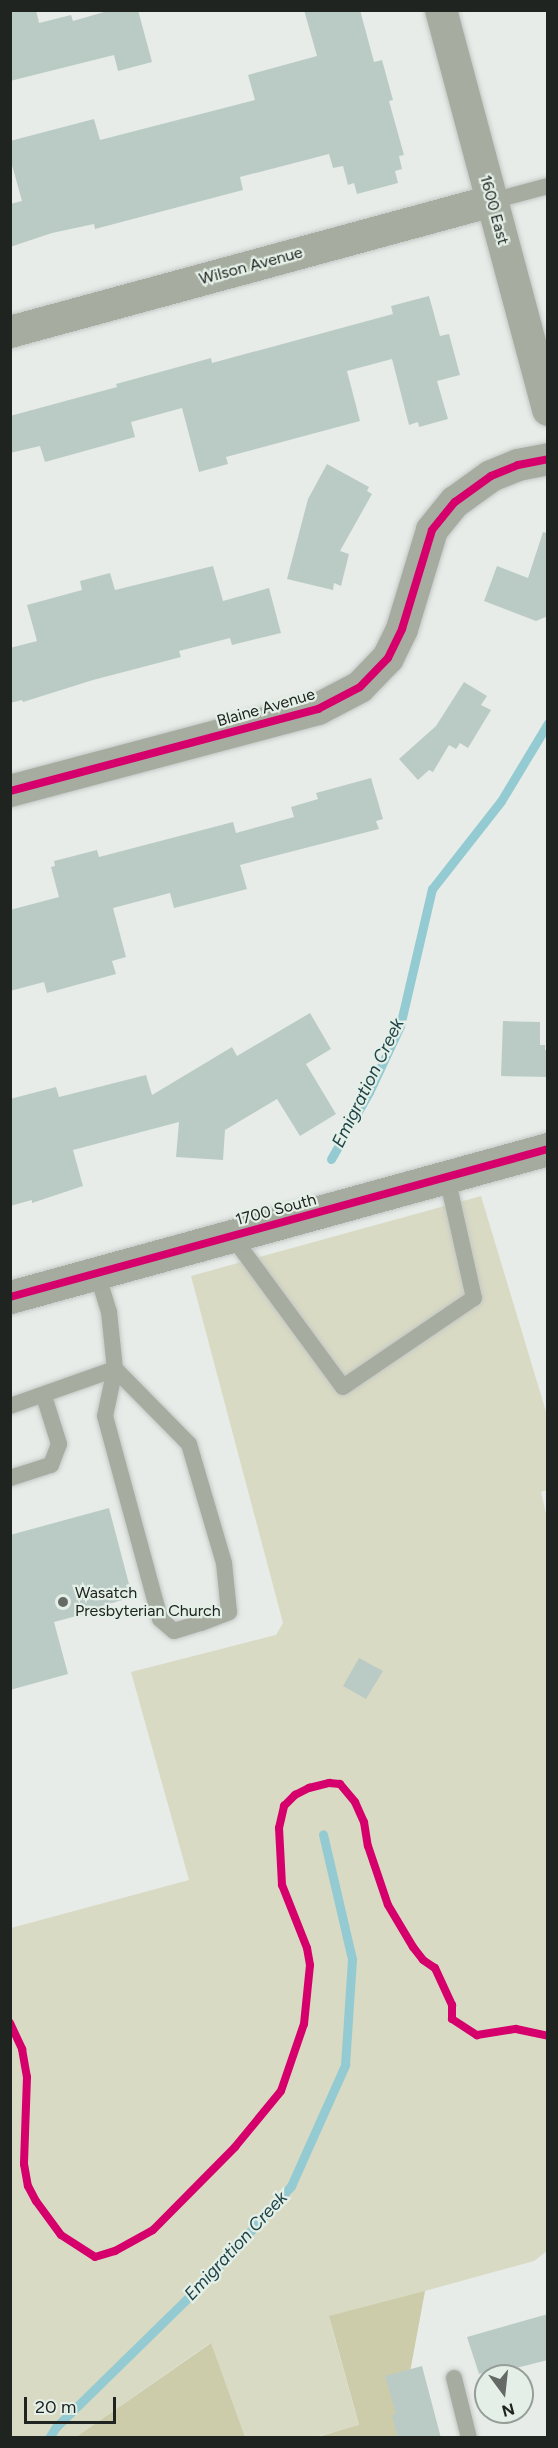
<!DOCTYPE html>
<style>
body{margin:0}
#map{position:relative;width:558px;height:2448px;overflow:hidden;background:#e7ece8;font-family:Figtree,sans-serif}
div>[style]{position:absolute}
[style*='--x']{left:calc(var(--x)*1px);top:calc(var(--y)*1px);width:calc(var(--w)*1px);rotate:calc(var(--a)*1deg)}
.green>*{inset:0;background:#d9dac4}
.forest>*{inset:0;background:#cdccaa}
.stream>*{height:9px;margin:-4.5px;padding:0 4.5px;transform-origin:4.5px;border-radius:4.5px;background:#94cbd2}
.building>*{inset:0;background:#bacbc6}
.roads{filter:drop-shadow(0 0 2px #c4c7c5) drop-shadow(0 0 2px #c4c7c5)}
.lane>*{height:16px;margin:-8px;padding:0 8px;transform-origin:8px;border-radius:8px;background:#a6ada0}
.street>*{height:32px;margin:-16px;padding:0 16px;transform-origin:16px;border-radius:16px;background:#a6ada0}
.secondary>*{height:33px;margin:-16.5px;padding:0 16.5px;transform-origin:16.5px;border-radius:16.5px;background:#a5ab9e}
.cycleway>*{height:8px;margin:-4px;padding:0 4px;transform-origin:4px;border-radius:4px;background:#d6006c}
.dots>*{width:16px;height:16px;translate:-50% -50%;box-sizing:border-box;border:3px solid #e4efe7;border-radius:50%}
span{translate:-50% -50%;white-space:nowrap;text-align:center;line-height:1.15;-webkit-text-stroke:4.5px #e4efe7;paint-order:stroke}
.street-label{font-size:16px;color:#202421}
.poi-label{font-size:16px;color:#202421}
.left{translate:0 -50%;text-align:left}
.water-label{font-size:18px;color:#1f4449;font-style:italic}
.frame{position:absolute;inset:0;border:12px solid #202421;pointer-events:none}
.north{position:absolute;left:474px;top:2364px;width:60px;height:60px;box-sizing:border-box;background:#e4efe7;border:2px solid #969e98;border-radius:50%;rotate:165deg;font-size:16px;font-weight:700;line-height:24px;text-align:center;color:#202421}
.north::after{content:'';display:block;margin:auto;width:21px;height:27px;background:#666a67;clip-path:polygon(50% 0,100% 100%,50% 72%,0 100%)}
.scale{position:absolute;left:24px;top:2397px;width:92px;height:27px;box-sizing:border-box;border:3px solid #202421;border-top:0;padding-left:8px;font-size:18px;line-height:21px;white-space:nowrap;color:#202421;-webkit-text-stroke:4px #e4efe7;paint-order:stroke}
</style>
<div id="map">
<div class="green">
<div style="clip-path:polygon(481px 1196px,547px 1415px,547px 1490px,541px 1492px,548px 1522px,547px 2251px,534px 2261px,425px 2291px,366px 2428px,329px 2317px,359px 2426px,314px 2437px,245px 2437px,210px 2343px,76px 2437px,11px 2438px,11px 1928px,189px 1880px,131px 1672px,276px 1635px,283px 1623px,191px 1276px)"></div>
</div>
<div class="forest">
<div style="clip-path:polygon(425px 2291px,398px 2437px,314px 2438px,359px 2425px,329px 2316px)"></div>
<div style="clip-path:polygon(211px 2343px,245px 2437px,76px 2437px)"></div>
</div>
<div class="stream">
<div style="--x:331;--y:1159;--w:77;--a:-60.4"></div>
<div style="--x:369;--y:1092;--w:73;--a:-64.8"></div>
<div style="--x:400;--y:1026;--w:141;--a:-76.9"></div>
<div style="--x:432;--y:889;--w:112;--a:-51.9"></div>
<div style="--x:501;--y:801;--w:91;--a:-58.9"></div>
<div style="--x:49;--y:2438;--w:13;--a:-58"></div>
<div style="--x:56;--y:2427;--w:217;--a:-44.4"></div>
<div style="--x:211;--y:2275;--w:120;--a:-48"></div>
<div style="--x:291;--y:2186;--w:133;--a:-65.9"></div>
<div style="--x:345;--y:2065;--w:106;--a:-86.2"></div>
<div style="--x:352;--y:1959;--w:128;--a:-103.1"></div>
</div>
<div class="building">
<div style="clip-path:polygon(10px 10px,36px 10px,39px 23px,71px 15px,73px 21px,111px 10px,138px 10px,152px 62px,118px 71px,114px 55px,10px 81px)"></div>
<div style="clip-path:polygon(304px 10px,360px 10px,374px 62px,382px 60px,393px 100px,389px 101px,404px 155px,399px 156px,402px 169px,395px 171px,398px 183px,357px 194px,354px 183px,348px 185px,343px 166px,333px 168px,329px 154px,240px 177px,243px 190px,95px 229px,94px 224px,52px 233px,10px 247px,10px 204px,22px 201px,10px 158px,10px 141px,94px 119px,100px 140px,255px 100px,248px 75px,317px 56px)"></div>
<div style="clip-path:polygon(429px 296px,440px 336px,449px 334px,460px 375px,437px 381px,448px 419px,419px 427px,418px 422px,409px 425px,392px 359px,347px 371px,360px 421px,226px 457px,228px 464px,199px 472px,182px 408px,131px 422px,135px 437px,45px 462px,40px 446px,10px 453px,10px 416px,117px 387px,116px 384px,211px 358px,212px 363px,393px 314px,391px 306px)"></div>
<div style="clip-path:polygon(327px 464px,369px 487px,367px 491px,372px 494px,340px 551px,349px 554px,341px 586px,334px 583px,333px 590px,287px 579px,308px 499px)"></div>
<div style="clip-path:polygon(543px 532px,548px 533px,548px 616px,536px 621px,484px 601px,497px 566px,528px 578px)"></div>
<div style="clip-path:polygon(213px 566px,223px 601px,269px 588px,281px 633px,232px 645px,230px 638px,179px 651px,181px 657px,93px 680px,23px 702px,22px 700px,10px 703px,10px 648px,37px 641px,27px 605px,82px 590px,80px 581px,110px 573px,115px 590px)"></div>
<div style="clip-path:polygon(464px 682px,487px 696px,481px 705px,491px 710px,468px 748px,460px 743px,456px 749px,449px 745px,433px 772px,429px 770px,418px 780px,399px 759px,436px 726px)"></div>
<div style="clip-path:polygon(371px 778px,383px 819px,376px 821px,379px 829px,240px 865px,247px 889px,174px 908px,170px 893px,113px 908px,126px 957px,112px 961px,116px 974px,47px 993px,44px 982px,10px 991px,10px 910px,59px 897px,51px 867px,55px 866px,54px 861px,97px 850px,99px 857px,233px 822px,236px 833px,294px 817px,291px 807px,318px 799px,316px 793px)"></div>
<div style="clip-path:polygon(310px 1013px,331px 1049px,306px 1064px,336px 1114px,300px 1136px,277px 1099px,225px 1130px,223px 1160px,176px 1157px,179px 1122px,73px 1150px,83px 1186px,32px 1203px,32px 1200px,10px 1206px,10px 1099px,56px 1087px,59px 1097px,146px 1075px,152px 1095px,232px 1047px,237px 1056px)"></div>
<div style="clip-path:polygon(503px 1021px,540px 1022px,540px 1045px,545px 1045px,545px 1050px,548px 1050px,548px 1077px,501px 1076px)"></div>
<div style="clip-path:polygon(109px 1508px,129px 1584px,126px 1585px,129px 1598px,102px 1606px,103px 1609px,54px 1622px,68px 1674px,10px 1690px,10px 1535px)"></div>
<div style="clip-path:polygon(359px 1658px,383px 1671px,366px 1699px,343px 1686px)"></div>
<div style="clip-path:polygon(548px 2314px,548px 2360px,512px 2369px,511px 2365px,479px 2374px,467px 2337px)"></div>
<div style="clip-path:polygon(422px 2366px,441px 2438px,398px 2438px,392px 2415px,396px 2414px,385px 2376px)"></div>
</div>
<div class="roads">
<div class="lane">
<div style="--x:492;--y:201;--w:58;--a:-15"></div>
<div style="--x:232;--y:1236;--w:187;--a:53.7"></div>
<div style="--x:343;--y:1387;--w:158;--a:-34.2"></div>
<div style="--x:474;--y:1298;--w:124;--a:-102.6"></div>
<div style="--x:97;--y:1273;--w:41;--a:72.9"></div>
<div style="--x:109;--y:1312;--w:57;--a:84"></div>
<div style="--x:115;--y:1369;--w:48;--a:102"></div>
<div style="--x:105;--y:1416;--w:210;--a:74.8"></div>
<div style="--x:160;--y:1619;--w:18;--a:41"></div>
<div style="--x:174;--y:1631;--w:28;--a:-17"></div>
<div style="--x:201;--y:1623;--w:30;--a:-21"></div>
<div style="--x:229;--y:1612;--w:49;--a:-95.8"></div>
<div style="--x:224;--y:1563;--w:124;--a:-106.4"></div>
<div style="--x:189;--y:1444;--w:105;--a:-134.6"></div>
<div style="--x:10;--y:1406;--w:111;--a:-19.4"></div>
<div style="--x:10;--y:1478;--w:43;--a:-17.6"></div>
<div style="--x:51;--y:1465;--w:22;--a:-69"></div>
<div style="--x:59;--y:1444;--w:50;--a:-107.4"></div>
<div style="--x:454;--y:2378;--w:62;--a:76"></div>
</div>
<div class="street">
<div style="--x:441;--y:10;--w:414;--a:75"></div>
<div style="--x:10;--y:332;--w:499;--a:-15.2"></div>
<div style="--x:10;--y:791;--w:319;--a:-14.9"></div>
<div style="--x:318;--y:709;--w:47;--a:-27.6"></div>
<div style="--x:360;--y:687;--w:40;--a:-46"></div>
<div style="--x:388;--y:658;--w:32;--a:-64"></div>
<div style="--x:402;--y:629;--w:103;--a:-73.1"></div>
<div style="--x:432;--y:530;--w:36;--a:-51"></div>
<div style="--x:455;--y:502;--w:44;--a:-35.8"></div>
<div style="--x:491;--y:476;--w:29;--a:-22"></div>
<div style="--x:518;--y:465;--w:31;--a:-11"></div>
</div>
<div class="secondary">
<div style="--x:10;--y:1297;--w:558;--a:-15.38"></div>
</div>
</div>
<div class="cycleway">
<div style="--x:10;--y:791;--w:319;--a:-14.9"></div>
<div style="--x:318;--y:709;--w:47;--a:-27.6"></div>
<div style="--x:360;--y:687;--w:40;--a:-46"></div>
<div style="--x:388;--y:658;--w:32;--a:-64"></div>
<div style="--x:402;--y:629;--w:103;--a:-73.1"></div>
<div style="--x:432;--y:530;--w:36;--a:-51"></div>
<div style="--x:455;--y:502;--w:44;--a:-35.8"></div>
<div style="--x:491;--y:476;--w:29;--a:-22"></div>
<div style="--x:518;--y:465;--w:31;--a:-11"></div>
<div style="--x:10;--y:1297;--w:558;--a:-15.38"></div>
<div style="--x:10;--y:2023;--w:29;--a:65"></div>
<div style="--x:22;--y:2049;--w:28;--a:80"></div>
<div style="--x:27;--y:2077;--w:87;--a:92"></div>
<div style="--x:24;--y:2164;--w:22;--a:80"></div>
<div style="--x:28;--y:2186;--w:17;--a:62"></div>
<div style="--x:36;--y:2201;--w:42;--a:53.7"></div>
<div style="--x:61;--y:2235;--w:40;--a:32.9"></div>
<div style="--x:95;--y:2257;--w:21;--a:-17"></div>
<div style="--x:115;--y:2251;--w:43;--a:-28.9"></div>
<div style="--x:153;--y:2230;--w:117;--a:-45.3"></div>
<div style="--x:235;--y:2147;--w:72;--a:-50.6"></div>
<div style="--x:281;--y:2091;--w:71;--a:-71.1"></div>
<div style="--x:304;--y:2024;--w:59;--a:-84.2"></div>
<div style="--x:310;--y:1965;--w:17;--a:-100"></div>
<div style="--x:307;--y:1948;--w:68;--a:-111.6"></div>
<div style="--x:282;--y:1885;--w:57;--a:-93"></div>
<div style="--x:279;--y:1828;--w:23;--a:-77"></div>
<div style="--x:284;--y:1806;--w:16;--a:-45"></div>
<div style="--x:295;--y:1795;--w:16;--a:-27"></div>
<div style="--x:309;--y:1788;--w:21;--a:-14"></div>
<div style="--x:329;--y:1783;--w:11;--a:5"></div>
<div style="--x:340;--y:1784;--w:23;--a:50"></div>
<div style="--x:355;--y:1802;--w:22;--a:66"></div>
<div style="--x:364;--y:1822;--w:24;--a:81"></div>
<div style="--x:368;--y:1846;--w:62;--a:71.3"></div>
<div style="--x:388;--y:1905;--w:49;--a:59.2"></div>
<div style="--x:413;--y:1947;--w:16;--a:52"></div>
<div style="--x:423;--y:1960;--w:14;--a:34"></div>
<div style="--x:435;--y:1968;--w:41;--a:65.3"></div>
<div style="--x:452;--y:2005;--w:14;--a:90"></div>
<div style="--x:452;--y:2019;--w:30;--a:33"></div>
<div style="--x:477;--y:2035;--w:39;--a:-9"></div>
<div style="--x:516;--y:2029;--w:33;--a:12"></div>
</div>
<div class="dots">
<div style="left:63px;top:1602px;background:#666a67"></div>
</div>
<div class="street-label">
<span style="left:494px;top:210px;rotate:75deg">1600 East</span>
<span style="left:251px;top:266px;rotate:-15deg">Wilson Avenue</span>
<span style="left:266px;top:708px;rotate:-16deg">Blaine Avenue</span>
<span style="left:276px;top:1210px;rotate:-15deg">1700 South</span>
</div>
<div class="poi-label">
<span class="left" style="left:75px;top:1602px">Wasatch<br>Presbyterian Church</span>
</div>
<div class="water-label">
<span style="left:368px;top:1083px;rotate:-64deg">Emigration Creek</span>
<span style="left:236px;top:2246px;rotate:-47deg">Emigration Creek</span>
</div>
<div class="frame"></div>
<div class="north">N</div>
<div class="scale">20 m</div>
</div>
